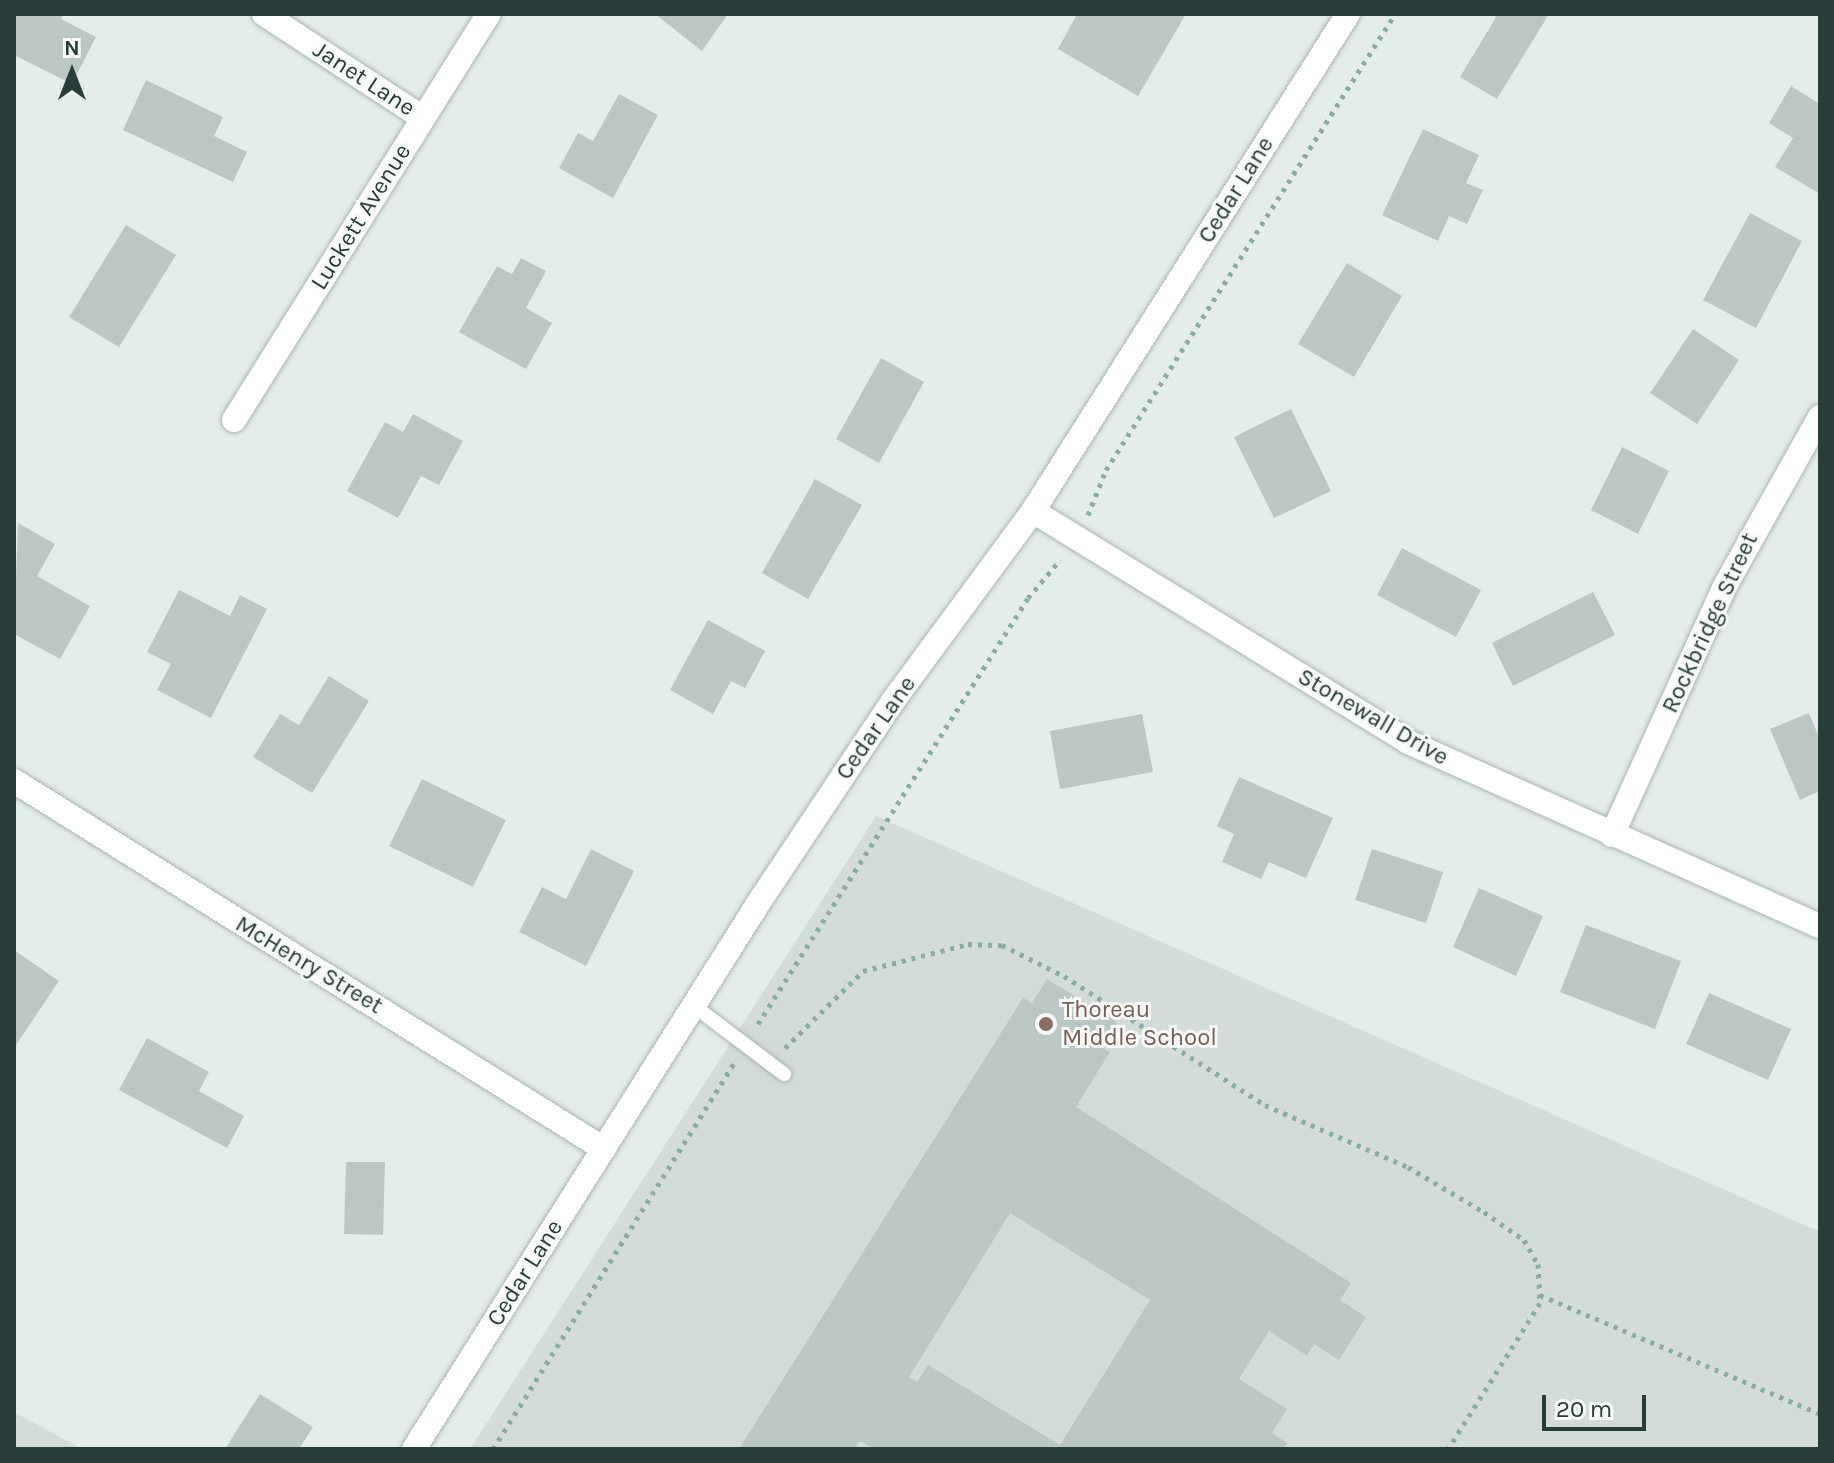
<!DOCTYPE html>
<style>
body{margin:0}
#map{position:relative;width:1834px;height:1463px;overflow:hidden;background:#e5edeb;font-family:Karla,sans-serif}
div>[style]{position:absolute}
[style*='--x']{left:calc(var(--x)*1px);top:calc(var(--y)*1px);width:calc(var(--w)*1px);rotate:calc(var(--a)*1deg)}
.built>*{inset:0;background:#d4dcda}
.building>*{inset:0;background:#bbc7c4}
.path>*{height:5px;margin-top:-2.5px;transform-origin:0;background:repeating-linear-gradient(90deg,#8aaca7 0 4px,transparent 0 10px)}
.roads{filter:drop-shadow(0 0 2px #a8b5b2) drop-shadow(0 0 2px #a8b5b2)}
.lane>*{height:14px;margin:-7px;padding:0 7px;transform-origin:7px;border-radius:7px;background:#fff}
.street>*{height:24px;margin:-12px;padding:0 12px;transform-origin:12px;border-radius:12px;background:#fff}
.secondary>*{height:24px;margin:-12px;padding:0 12px;transform-origin:12px;border-radius:12px;background:#fff}
.dots>*{width:22px;height:22px;translate:-50% -50%;box-sizing:border-box;border:4px solid #f6f9f8;border-radius:50%}
span{translate:-50% -50%;white-space:nowrap;text-align:center;line-height:1.15;-webkit-text-stroke:6px #f6f9f8;paint-order:stroke}
.street-label{font-size:24px;color:#273d3a}
.education-label{font-size:24px;color:#785e54}
.left{translate:0 -50%;text-align:left}
.frame{position:absolute;inset:0;border:16px solid #273d3a;pointer-events:none}
.north{position:absolute;left:32px;top:32px;width:80px;height:80px;-webkit-text-stroke:6px #f6f9f8;paint-order:stroke;rotate:0deg;font-size:22px;font-weight:700;line-height:32px;text-align:center;color:#273d3a}
.north::after{content:'';display:block;margin:auto;width:28px;height:36px;background:#273d3a;clip-path:polygon(50% 0,100% 100%,50% 72%,0 100%)}
.scale{position:absolute;left:1542px;top:1395px;width:104px;height:36px;box-sizing:border-box;border:4px solid #273d3a;border-top:0;padding-left:10px;font-size:24px;line-height:28px;white-space:nowrap;color:#273d3a;-webkit-text-stroke:6px #f6f9f8;paint-order:stroke}
</style>
<div id="map">
<div class="built">
<div style="clip-path:polygon(876px 816px,1820px 1232px,1820px 1449px,470px 1449px)"></div>
<div style="clip-path:polygon(14px 1412px,82px 1449px,14px 1449px)"></div>
</div>
<div class="building">
<div style="clip-path:polygon(14px 14px,63px 14px,61px 19px,96px 37px,72px 84px,14px 55px)"></div>
<div style="clip-path:polygon(655px 14px,728px 14px,702px 51px)"></div>
<div style="clip-path:polygon(1077px 14px,1186px 14px,1138px 96px,1058px 49px)"></div>
<div style="clip-path:polygon(1498px 14px,1549px 14px,1497px 99px,1460px 77px)"></div>
<div style="clip-path:polygon(146px 80px,223px 117px,214px 136px,247px 152px,233px 182px,123px 130px)"></div>
<div style="clip-path:polygon(1791px 86px,1820px 104px,1820px 194px,1775px 167px,1793px 138px,1769px 123px)"></div>
<div style="clip-path:polygon(619px 94px,658px 115px,613px 198px,559px 168px,578px 133px,593px 141px)"></div>
<div style="clip-path:polygon(1423px 129px,1479px 155px,1466px 183px,1483px 190px,1467px 224px,1449px 216px,1438px 241px,1382px 215px)"></div>
<div style="clip-path:polygon(1750px 213px,1802px 241px,1756px 328px,1703px 300px)"></div>
<div style="clip-path:polygon(126px 225px,176px 255px,119px 347px,69px 317px)"></div>
<div style="clip-path:polygon(521px 258px,546px 271px,526px 308px,552px 323px,526px 369px,459px 332px,497px 266px,512px 274px)"></div>
<div style="clip-path:polygon(1347px 263px,1402px 296px,1354px 377px,1298px 344px)"></div>
<div style="clip-path:polygon(1693px 329px,1739px 360px,1697px 424px,1650px 393px)"></div>
<div style="clip-path:polygon(881px 358px,924px 382px,879px 463px,836px 439px)"></div>
<div style="clip-path:polygon(1291px 409px,1331px 491px,1274px 518px,1234px 437px)"></div>
<div style="clip-path:polygon(413px 414px,463px 441px,439px 485px,421px 476px,398px 518px,347px 491px,385px 422px,403px 432px)"></div>
<div style="clip-path:polygon(1622px 447px,1669px 471px,1638px 534px,1591px 510px)"></div>
<div style="clip-path:polygon(815px 479px,862px 505px,808px 599px,762px 573px)"></div>
<div style="clip-path:polygon(18px 523px,55px 544px,37px 576px,90px 606px,60px 659px,14px 634px)"></div>
<div style="clip-path:polygon(1402px 548px,1481px 590px,1456px 637px,1377px 595px)"></div>
<div style="clip-path:polygon(179px 590px,230px 616px,240px 595px,267px 609px,211px 718px,157px 690px,171px 664px,147px 652px)"></div>
<div style="clip-path:polygon(1593px 592px,1615px 635px,1513px 686px,1492px 643px)"></div>
<div style="clip-path:polygon(708px 620px,765px 651px,745px 688px,731px 681px,713px 714px,670px 690px)"></div>
<div style="clip-path:polygon(329px 676px,369px 701px,312px 793px,253px 757px,280px 714px,299px 725px)"></div>
<div style="clip-path:polygon(1809px 713px,1820px 740px,1820px 791px,1800px 800px,1770px 729px)"></div>
<div style="clip-path:polygon(1142px 714px,1153px 772px,1060px 789px,1050px 731px)"></div>
<div style="clip-path:polygon(1239px 777px,1333px 818px,1306px 878px,1269px 862px,1261px 879px,1222px 862px,1234px 834px,1217px 826px)"></div>
<div style="clip-path:polygon(422px 779px,506px 820px,473px 887px,389px 846px)"></div>
<div style="clip-path:polygon(591px 849px,634px 871px,586px 966px,519px 932px,542px 887px,566px 899px)"></div>
<div style="clip-path:polygon(1372px 849px,1443px 872px,1426px 923px,1355px 900px)"></div>
<div style="clip-path:polygon(1479px 888px,1543px 916px,1516px 976px,1453px 947px)"></div>
<div style="clip-path:polygon(1586px 925px,1681px 961px,1655px 1029px,1560px 992px)"></div>
<div style="clip-path:polygon(14px 950px,59px 981px,14px 1048px)"></div>
<div style="clip-path:polygon(evenodd,1047px 979px,1117px 1022px,1101px 1047px,1110px 1052px,1076px 1107px,1351px 1283px,1340px 1300px,1366px 1317px,1339px 1360px,1314px 1344px,1307px 1356px,1269px 1331px,1239px 1379px,1287px 1409px,1272px 1433px,1287px 1443px,1284px 1449px,874px 1449px,860px 1441px,854px 1449px,739px 1449px,1023px 998px,1032px 1003px,1047px 979px,1010px 1213px,1150px 1300px,1060px 1445px,928px 1365px,917px 1382px,909px 1377px,1010px 1213px)"></div>
<div style="clip-path:polygon(1709px 993px,1791px 1029px,1768px 1080px,1686px 1044px)"></div>
<div style="clip-path:polygon(147px 1038px,209px 1072px,199px 1091px,244px 1116px,227px 1148px,119px 1090px)"></div>
<div style="clip-path:polygon(346px 1162px,385px 1162px,383px 1235px,344px 1234px)"></div>
<div style="clip-path:polygon(260px 1394px,313px 1427px,299px 1449px,225px 1449px)"></div>
</div>
<div class="path">
<div style="--x:1088;--y:515;--w:48;--a:-68.2"></div>
<div style="--x:1106;--y:470;--w:540;--a:-57.63"></div>
<div style="--x:758;--y:1024;--w:504;--a:-57.63"></div>
<div style="--x:1028;--y:598;--w:50;--a:-49.9"></div>
<div style="--x:785;--y:1048;--w:110;--a:-44.6"></div>
<div style="--x:863;--y:971;--w:108;--a:-14.4"></div>
<div style="--x:968;--y:944;--w:34;--a:2"></div>
<div style="--x:1002;--y:945;--w:69;--a:26.6"></div>
<div style="--x:1064;--y:976;--w:239;--a:32.7"></div>
<div style="--x:1265;--y:1105;--w:156;--a:23.4"></div>
<div style="--x:1408;--y:1167;--w:88;--a:30.6"></div>
<div style="--x:1484;--y:1212;--w:49;--a:35"></div>
<div style="--x:1524;--y:1240;--w:28;--a:60"></div>
<div style="--x:1538;--y:1264;--w:39;--a:87"></div>
<div style="--x:1540;--y:1303;--w:173;--a:122.2"></div>
<div style="--x:1540;--y:1295;--w:304;--a:23"></div>
<div style="--x:493;--y:1449;--w:455;--a:-58"></div>
</div>
<div class="roads">
<div class="lane">
<div style="--x:694;--y:1006;--w:113;--a:37.1"></div>
</div>
<div class="street">
<div style="--x:264;--y:14;--w:190;--a:33.2"></div>
<div style="--x:234;--y:420;--w:479;--a:-57.9"></div>
<div style="--x:1033;--y:511;--w:440;--a:31.6"></div>
<div style="--x:1408;--y:742;--w:451;--a:24.1"></div>
<div style="--x:14;--y:781;--w:695;--a:31.95"></div>
<div style="--x:1612;--y:835;--w:273;--a:-65.6"></div>
<div style="--x:1725;--y:586;--w:194;--a:-60.7"></div>
</div>
<div class="secondary">
<div style="--x:414;--y:1449;--w:650;--a:-57.75"></div>
<div style="--x:761;--y:899;--w:238;--a:-56.3"></div>
<div style="--x:893;--y:701;--w:236;--a:-53.6"></div>
<div style="--x:1033;--y:511;--w:588;--a:-57.63"></div>
</div>
</div>
<div class="dots">
<div style="left:1046px;top:1024px;background:#8d6e63"></div>
</div>
<div class="street-label">
<span style="left:364px;top:79px;rotate:33deg">Janet Lane</span>
<span style="left:1236px;top:190px;rotate:-58deg">Cedar Lane</span>
<span style="left:361px;top:217px;rotate:-58deg">Luckett Avenue</span>
<span style="left:1710px;top:623px;rotate:-65deg">Rockbridge Street</span>
<span style="left:1373px;top:717px;rotate:30deg">Stonewall Drive</span>
<span style="left:876px;top:728px;rotate:-55deg">Cedar Lane</span>
<span style="left:309px;top:965px;rotate:31deg">McHenry Street</span>
<span style="left:525px;top:1273px;rotate:-58deg">Cedar Lane</span>
</div>
<div class="education-label">
<span class="left" style="left:1062px;top:1024px">Thoreau<br>Middle School</span>
</div>
<div class="frame"></div>
<div class="north">N</div>
<div class="scale">20 m</div>
</div>
